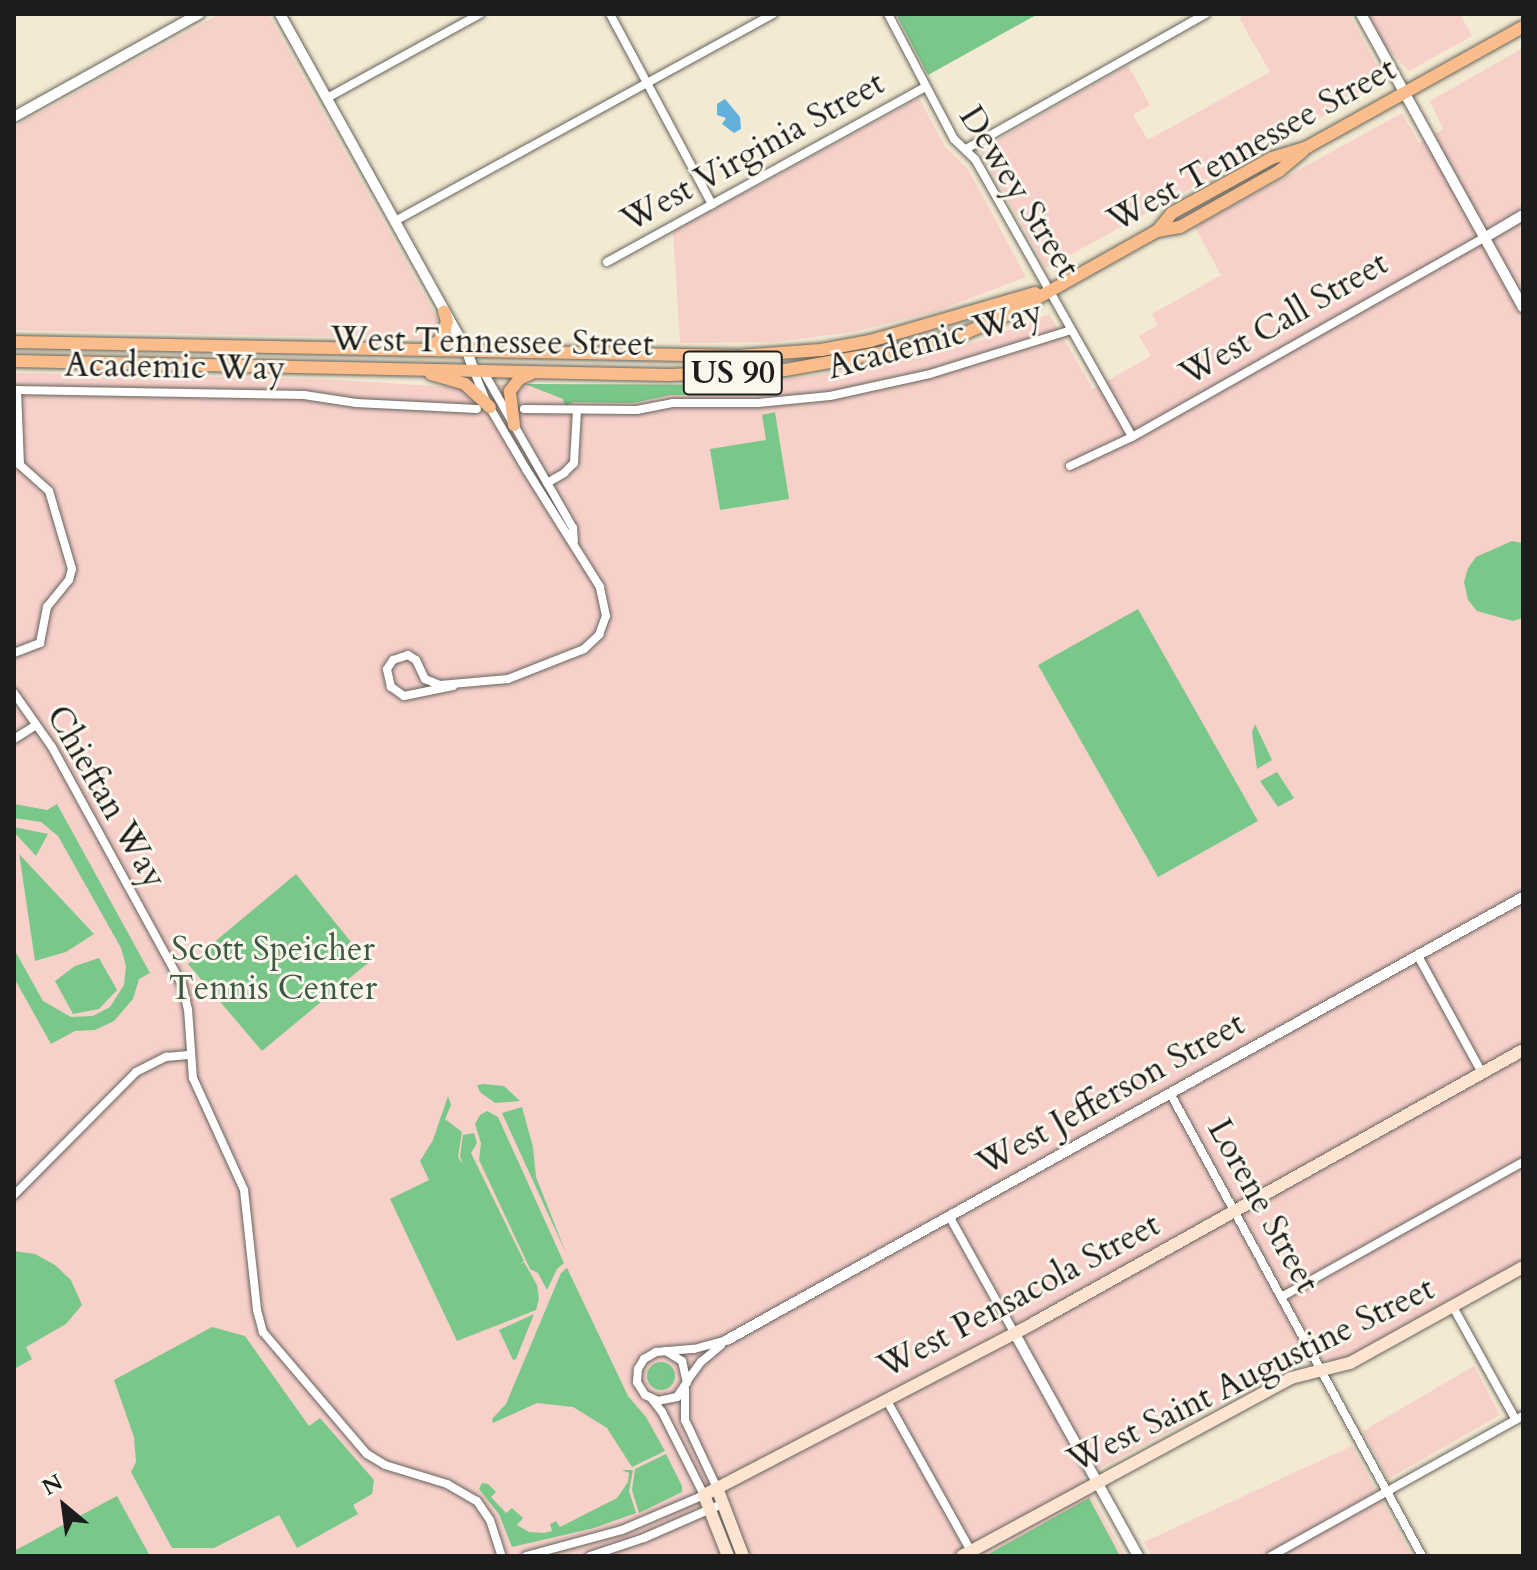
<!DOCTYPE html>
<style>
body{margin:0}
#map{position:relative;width:1537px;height:1570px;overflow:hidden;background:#f3ead3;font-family:Cardo,serif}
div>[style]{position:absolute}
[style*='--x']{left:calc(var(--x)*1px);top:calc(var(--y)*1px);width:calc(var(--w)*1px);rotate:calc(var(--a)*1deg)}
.built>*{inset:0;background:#f7d0ca}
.green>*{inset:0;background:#79c889}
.round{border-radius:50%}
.water>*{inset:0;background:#62b0dc}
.roads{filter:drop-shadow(0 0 2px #67645c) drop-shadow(0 0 2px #67645c)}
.minor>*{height:8px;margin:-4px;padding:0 4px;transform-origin:4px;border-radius:4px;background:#fff}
.tertiary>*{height:10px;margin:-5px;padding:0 5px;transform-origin:5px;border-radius:5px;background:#fff}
.secondary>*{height:12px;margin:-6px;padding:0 6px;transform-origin:6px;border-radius:6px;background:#fde4d0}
.primary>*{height:12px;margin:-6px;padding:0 6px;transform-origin:6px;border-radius:6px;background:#f9bc8a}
span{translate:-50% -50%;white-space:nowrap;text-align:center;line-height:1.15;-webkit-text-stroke:6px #fbf7ec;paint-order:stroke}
.shield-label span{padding:2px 6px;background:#fbf7ec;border:2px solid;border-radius:6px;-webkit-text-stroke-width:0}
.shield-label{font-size:32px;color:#1c1c1c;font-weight:700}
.street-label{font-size:34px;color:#1c1c1c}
.park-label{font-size:34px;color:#3d5842}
.frame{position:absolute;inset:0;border:16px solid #1c1c1c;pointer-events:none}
.north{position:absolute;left:24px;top:1466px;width:80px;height:80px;-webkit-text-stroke:6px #fbf7ec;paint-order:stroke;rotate:331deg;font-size:22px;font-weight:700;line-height:32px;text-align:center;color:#1c1c1c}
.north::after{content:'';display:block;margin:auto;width:28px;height:36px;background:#1c1c1c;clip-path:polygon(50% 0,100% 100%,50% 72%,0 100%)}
</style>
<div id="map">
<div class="built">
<div style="clip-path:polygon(220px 14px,268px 14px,437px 318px,438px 332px,432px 339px,14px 330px,14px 127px)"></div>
<div style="clip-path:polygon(1246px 14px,1349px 14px,1386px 82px,1046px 268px,980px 150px,1128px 65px,1150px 105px,1133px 115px,1148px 140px,1270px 72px,1239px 18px)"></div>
<div style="clip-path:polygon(1367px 14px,1460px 14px,1472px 36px,1409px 71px,1384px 45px)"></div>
<div style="clip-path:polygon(1523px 48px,1523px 1267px,1350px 1363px,1309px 1357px,1082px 1478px,1125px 1556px,14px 1556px,14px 373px,321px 379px,451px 387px,525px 384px,751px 384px,860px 369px,983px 340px,1049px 314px,1093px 389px,1151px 356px,1139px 336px,1158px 325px,1152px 314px,1221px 275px,1195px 227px,1402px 113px,1419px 143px,1443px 129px,1430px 101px)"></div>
<div style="clip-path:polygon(919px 98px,945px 147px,968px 169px,1026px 277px,934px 312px,853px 332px,776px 342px,680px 343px,673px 232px)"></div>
<div style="clip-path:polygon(1474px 1366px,1500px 1415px,1388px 1479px,1363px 1431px)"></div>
<div style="clip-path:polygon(1352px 1446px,1412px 1556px,1152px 1556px,1144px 1542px)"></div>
</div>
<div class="green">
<div style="clip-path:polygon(896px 14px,1038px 14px,928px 75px)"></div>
<div style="clip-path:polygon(525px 384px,735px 385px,735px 395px,671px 395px,633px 403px,574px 402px,565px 406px,563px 399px)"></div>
<div style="clip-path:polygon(775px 412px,789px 499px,720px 510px,710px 449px,766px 440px,762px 415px)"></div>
<div style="clip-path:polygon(1512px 541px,1523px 543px,1523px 618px,1513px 621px,1477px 611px,1468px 600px,1464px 582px,1468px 568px,1476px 557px)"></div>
<div style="clip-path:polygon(1138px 609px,1258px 821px,1158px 877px,1038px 665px)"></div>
<div style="clip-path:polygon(1255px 724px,1272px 760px,1257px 769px,1252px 732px)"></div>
<div style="clip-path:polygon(1277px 772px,1294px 798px,1278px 807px,1260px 781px)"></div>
<div style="clip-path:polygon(14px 804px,47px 810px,57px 804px,150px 973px,139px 979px,133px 999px,114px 1021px,95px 1030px,75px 1031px,51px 1044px,14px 978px,14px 949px,43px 1001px,71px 1017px,93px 1016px,110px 1007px,124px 985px,126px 966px,121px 948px,58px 836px,41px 822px,14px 818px)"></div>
<div style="clip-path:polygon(14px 827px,48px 834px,36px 856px,14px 832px)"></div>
<div style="clip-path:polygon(19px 853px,20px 855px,94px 934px,66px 952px,35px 961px)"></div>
<div style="clip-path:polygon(296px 874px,368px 963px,262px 1051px,188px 964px)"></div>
<div style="clip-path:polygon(99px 958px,117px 990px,99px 1009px,73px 1014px,55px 981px,75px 966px)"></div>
<div style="clip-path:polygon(483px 1084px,504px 1086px,520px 1101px,495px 1103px,480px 1092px,477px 1085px)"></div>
<div style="clip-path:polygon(448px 1096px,451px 1105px,445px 1119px,462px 1132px,458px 1157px,463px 1164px,460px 1156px,463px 1135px,474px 1133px,477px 1143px,471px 1153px,524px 1261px,520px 1264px,524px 1262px,537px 1285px,539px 1299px,536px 1310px,457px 1341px,390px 1199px,429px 1180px,420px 1161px,433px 1140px)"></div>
<div style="clip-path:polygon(522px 1107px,533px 1147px,536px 1177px,566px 1253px,502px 1113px)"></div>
<div style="clip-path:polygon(487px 1111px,498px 1117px,564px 1263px,557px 1269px,547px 1290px,538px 1273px,530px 1269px,479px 1160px,481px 1143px,475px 1124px,480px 1115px)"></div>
<div style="clip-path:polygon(14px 1251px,35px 1254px,55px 1265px,71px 1280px,82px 1305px,66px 1324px,26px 1347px,32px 1359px,14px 1369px)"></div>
<div style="clip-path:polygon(567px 1268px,628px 1396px,646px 1417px,665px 1451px,632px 1467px,607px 1428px,573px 1407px,537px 1403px,493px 1423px,492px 1419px,506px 1404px,561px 1273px)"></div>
<div style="clip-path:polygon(534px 1314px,516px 1359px,513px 1360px,499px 1330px)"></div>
<div style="clip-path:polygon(212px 1327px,245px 1336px,309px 1426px,320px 1418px,374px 1480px,372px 1494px,353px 1505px,358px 1514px,297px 1548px,279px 1515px,214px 1548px,172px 1548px,131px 1472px,136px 1462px,134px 1437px,114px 1380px)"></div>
<div class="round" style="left:647px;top:1362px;width:28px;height:28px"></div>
<div style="clip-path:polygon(666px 1454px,682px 1486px,682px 1492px,639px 1513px,632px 1490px,635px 1469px)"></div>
<div style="clip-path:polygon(622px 1470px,633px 1470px,629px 1491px,636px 1513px,594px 1528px,512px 1547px,499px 1514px,479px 1489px,482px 1483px,488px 1484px,496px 1492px,491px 1497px,506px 1513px,512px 1508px,523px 1518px,517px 1525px,529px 1532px,544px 1533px,552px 1531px,550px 1524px,556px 1521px,560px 1527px,617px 1498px,628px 1482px,629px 1473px)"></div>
<div style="clip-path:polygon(117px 1496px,150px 1556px,14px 1556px,14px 1551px)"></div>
<div style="clip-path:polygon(1089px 1498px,1120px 1556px,985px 1556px)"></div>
</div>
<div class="water">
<div style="clip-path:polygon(725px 99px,740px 117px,741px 129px,734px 133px,722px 124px,726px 118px,717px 115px,717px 104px)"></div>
</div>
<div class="roads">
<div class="minor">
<div style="--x:610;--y:14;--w:216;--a:61.8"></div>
<div style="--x:888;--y:14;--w:141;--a:62.2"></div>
<div style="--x:954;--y:139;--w:29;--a:44"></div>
<div style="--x:975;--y:159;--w:319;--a:60.5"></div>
<div style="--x:327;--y:98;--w:175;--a:-28.8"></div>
<div style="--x:966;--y:149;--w:275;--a:-29.4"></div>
<div style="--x:395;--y:221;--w:431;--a:-28.7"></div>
<div style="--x:607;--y:262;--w:363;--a:-28.8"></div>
<div style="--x:483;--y:371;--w:181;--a:60.2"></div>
<div style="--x:573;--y:528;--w:13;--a:86"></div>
<div style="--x:14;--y:390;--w:290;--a:1"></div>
<div style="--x:304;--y:395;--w:53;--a:8.7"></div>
<div style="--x:356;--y:403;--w:121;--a:2.8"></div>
<div style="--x:524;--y:409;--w:113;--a:0.5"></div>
<div style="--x:637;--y:410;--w:37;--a:-11"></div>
<div style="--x:673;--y:403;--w:85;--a:0"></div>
<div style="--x:758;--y:403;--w:72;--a:-5.6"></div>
<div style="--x:830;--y:396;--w:102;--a:-12.4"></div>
<div style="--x:930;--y:374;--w:148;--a:-17.3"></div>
<div style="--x:1070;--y:466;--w:68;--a:-25.1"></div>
<div style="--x:1132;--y:437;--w:404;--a:-29.5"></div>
<div style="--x:547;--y:483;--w:20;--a:-30"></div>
<div style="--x:564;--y:473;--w:14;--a:-45"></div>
<div style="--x:574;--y:463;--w:53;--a:-86.8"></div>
<div style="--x:14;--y:653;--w:28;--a:-21"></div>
<div style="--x:40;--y:643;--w:37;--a:-79"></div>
<div style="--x:47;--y:607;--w:35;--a:-51"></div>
<div style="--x:69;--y:580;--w:11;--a:-75"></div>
<div style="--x:72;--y:569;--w:81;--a:-106.4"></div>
<div style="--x:49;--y:491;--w:39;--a:-138"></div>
<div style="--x:20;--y:465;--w:75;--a:-92.3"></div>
<div style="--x:453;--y:686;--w:50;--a:168.5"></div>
<div style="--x:404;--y:696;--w:16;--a:-145"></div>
<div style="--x:391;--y:687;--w:18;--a:-103"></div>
<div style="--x:387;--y:669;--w:11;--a:-56"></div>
<div style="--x:393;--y:660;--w:16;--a:-18"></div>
<div style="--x:408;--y:655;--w:9;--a:32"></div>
<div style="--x:416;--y:660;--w:21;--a:65"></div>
<div style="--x:425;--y:679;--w:16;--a:22"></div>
<div style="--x:440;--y:685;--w:68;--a:-5"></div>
<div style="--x:508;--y:679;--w:82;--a:-21.5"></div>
<div style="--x:584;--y:649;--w:21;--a:-43"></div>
<div style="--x:599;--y:635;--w:20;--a:-70"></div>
<div style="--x:606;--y:616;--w:30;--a:-102"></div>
<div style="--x:600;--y:587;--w:139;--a:-122.1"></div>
<div style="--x:526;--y:469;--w:79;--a:-120.5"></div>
<div style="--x:486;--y:401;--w:32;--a:-112"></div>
<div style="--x:14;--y:693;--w:66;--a:54.9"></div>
<div style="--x:52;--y:747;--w:270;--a:61.3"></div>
<div style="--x:182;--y:984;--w:26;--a:77"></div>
<div style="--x:188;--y:1009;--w:69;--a:85.9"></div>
<div style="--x:193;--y:1078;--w:123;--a:65.5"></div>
<div style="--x:244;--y:1190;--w:121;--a:83.8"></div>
<div style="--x:257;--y:1310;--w:23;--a:75"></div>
<div style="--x:263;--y:1332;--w:160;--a:49.6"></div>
<div style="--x:367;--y:1454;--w:21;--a:31"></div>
<div style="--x:385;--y:1465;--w:65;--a:17"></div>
<div style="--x:447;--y:1484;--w:34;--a:30"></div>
<div style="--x:477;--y:1501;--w:23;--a:56"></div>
<div style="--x:490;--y:1520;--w:38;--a:72"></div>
<div style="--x:14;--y:739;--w:26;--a:-32"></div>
<div style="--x:1418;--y:956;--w:133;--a:61.3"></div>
<div style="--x:1170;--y:1093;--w:527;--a:61.44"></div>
<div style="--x:14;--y:1195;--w:173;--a:-45.2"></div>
<div style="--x:136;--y:1072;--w:34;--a:-27"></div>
<div style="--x:166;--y:1057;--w:22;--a:-5"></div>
<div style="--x:949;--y:1216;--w:135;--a:60.8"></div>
<div style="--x:1283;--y:1296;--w:275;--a:-29.2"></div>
<div style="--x:1453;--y:1307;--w:129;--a:60.9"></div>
<div style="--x:666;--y:1351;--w:19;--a:32"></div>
<div style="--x:682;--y:1361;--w:22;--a:77"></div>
<div style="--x:687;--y:1382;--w:18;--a:124"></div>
<div style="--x:677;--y:1397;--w:19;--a:168"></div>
<div style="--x:658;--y:1401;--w:14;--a:-155"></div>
<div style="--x:645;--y:1395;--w:15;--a:-122"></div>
<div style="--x:637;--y:1382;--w:13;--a:-86"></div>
<div style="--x:638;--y:1369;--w:12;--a:-59"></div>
<div style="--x:644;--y:1359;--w:14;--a:-30"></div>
<div style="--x:656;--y:1352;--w:38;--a:-5"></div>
<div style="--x:694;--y:1349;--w:34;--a:-15"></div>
<div style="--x:687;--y:1381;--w:24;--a:-54"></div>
<div style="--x:701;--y:1362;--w:26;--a:-40"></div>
<div style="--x:685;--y:1389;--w:31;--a:90"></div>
<div style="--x:685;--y:1420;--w:75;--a:64.8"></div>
<div style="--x:886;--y:1399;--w:174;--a:60.8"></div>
<div style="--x:526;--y:1556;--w:99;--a:-15.2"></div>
<div style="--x:622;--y:1530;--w:89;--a:-23.1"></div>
<div style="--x:704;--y:1495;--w:93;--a:-116.8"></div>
<div style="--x:662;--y:1412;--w:16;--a:-128"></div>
<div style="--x:590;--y:1556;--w:57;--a:-18.4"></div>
<div style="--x:644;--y:1538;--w:85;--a:-23.6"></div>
<div style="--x:1271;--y:1556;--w:288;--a:-29.1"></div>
</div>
<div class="tertiary">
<div style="--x:280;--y:14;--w:385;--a:61"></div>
<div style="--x:467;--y:351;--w:21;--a:71"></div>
<div style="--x:1361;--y:14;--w:335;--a:61.1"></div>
<div style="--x:14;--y:117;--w:212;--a:-29.1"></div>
<div style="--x:1484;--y:238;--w:45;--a:-30.5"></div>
<div style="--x:1015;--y:1334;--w:254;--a:61"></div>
<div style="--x:727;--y:1340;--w:911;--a:-29.1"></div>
</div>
<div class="secondary">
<div style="--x:717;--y:1488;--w:73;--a:69.1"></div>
<div style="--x:728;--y:1556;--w:66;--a:-111.5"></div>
<div style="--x:704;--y:1495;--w:372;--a:-27.5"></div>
<div style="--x:1034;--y:1323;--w:560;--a:-29.17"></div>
<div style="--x:962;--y:1556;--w:374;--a:-28.4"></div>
<div style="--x:1291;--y:1378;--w:61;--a:-14.3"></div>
<div style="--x:1350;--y:1363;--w:198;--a:-29"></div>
</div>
<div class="primary">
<div style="--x:1157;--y:231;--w:23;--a:-10"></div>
<div style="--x:1180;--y:227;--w:114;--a:-29.5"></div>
<div style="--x:1279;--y:171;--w:31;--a:-40"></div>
<div style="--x:14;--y:342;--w:724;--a:1.11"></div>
<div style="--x:738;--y:356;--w:83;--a:-4.1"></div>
<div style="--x:821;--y:350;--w:50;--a:-10.4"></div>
<div style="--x:870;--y:341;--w:172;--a:-16.2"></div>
<div style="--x:427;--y:349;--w:19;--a:-35"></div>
<div style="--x:443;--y:338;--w:17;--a:-77"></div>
<div style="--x:447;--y:321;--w:10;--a:-107"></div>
<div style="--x:14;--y:361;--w:655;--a:1.22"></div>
<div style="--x:669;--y:375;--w:116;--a:-2.5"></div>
<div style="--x:785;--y:370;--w:131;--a:-10.1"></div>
<div style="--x:914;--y:347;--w:51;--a:-14.9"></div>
<div style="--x:963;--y:334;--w:50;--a:-23.5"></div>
<div style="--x:1009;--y:314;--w:170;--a:-29.3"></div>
<div style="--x:1157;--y:231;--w:23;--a:-50"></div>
<div style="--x:1172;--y:213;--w:114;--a:-28.8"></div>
<div style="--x:1272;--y:158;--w:37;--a:-17"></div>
<div style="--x:1307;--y:147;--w:247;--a:-29.1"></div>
<div style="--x:431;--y:374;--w:35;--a:16"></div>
<div style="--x:465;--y:384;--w:34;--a:43"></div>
<div style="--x:514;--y:425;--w:34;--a:-97"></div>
<div style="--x:510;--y:391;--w:15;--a:-53"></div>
<div style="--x:519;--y:379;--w:14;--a:-25"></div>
</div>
</div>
<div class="shield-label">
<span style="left:733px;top:373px">US 90</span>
</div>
<div class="street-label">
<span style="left:1252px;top:145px;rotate:-29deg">West Tennessee Street</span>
<span style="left:753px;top:152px;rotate:-29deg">West Virginia Street</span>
<span style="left:1019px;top:192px;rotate:58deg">Dewey Street</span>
<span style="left:1284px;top:319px;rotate:-30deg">West Call Street</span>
<span style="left:935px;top:340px;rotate:-15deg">Academic Way</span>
<span style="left:492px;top:342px;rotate:1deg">West Tennessee Street</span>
<span style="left:175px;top:367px;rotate:1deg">Academic Way</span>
<span style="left:106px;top:797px;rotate:60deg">Chieftan Way</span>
<span style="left:1111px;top:1094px;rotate:-29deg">West Jefferson Street</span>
<span style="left:1263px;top:1206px;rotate:61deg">Lorene Street</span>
<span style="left:1019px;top:1296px;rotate:-28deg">West Pensacola Street</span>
<span style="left:1251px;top:1375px;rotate:-26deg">West Saint Augustine Street</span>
</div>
<div class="park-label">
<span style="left:273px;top:969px">Scott Speicher<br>Tennis Center</span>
</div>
<div class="frame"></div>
<div class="north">N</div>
</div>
